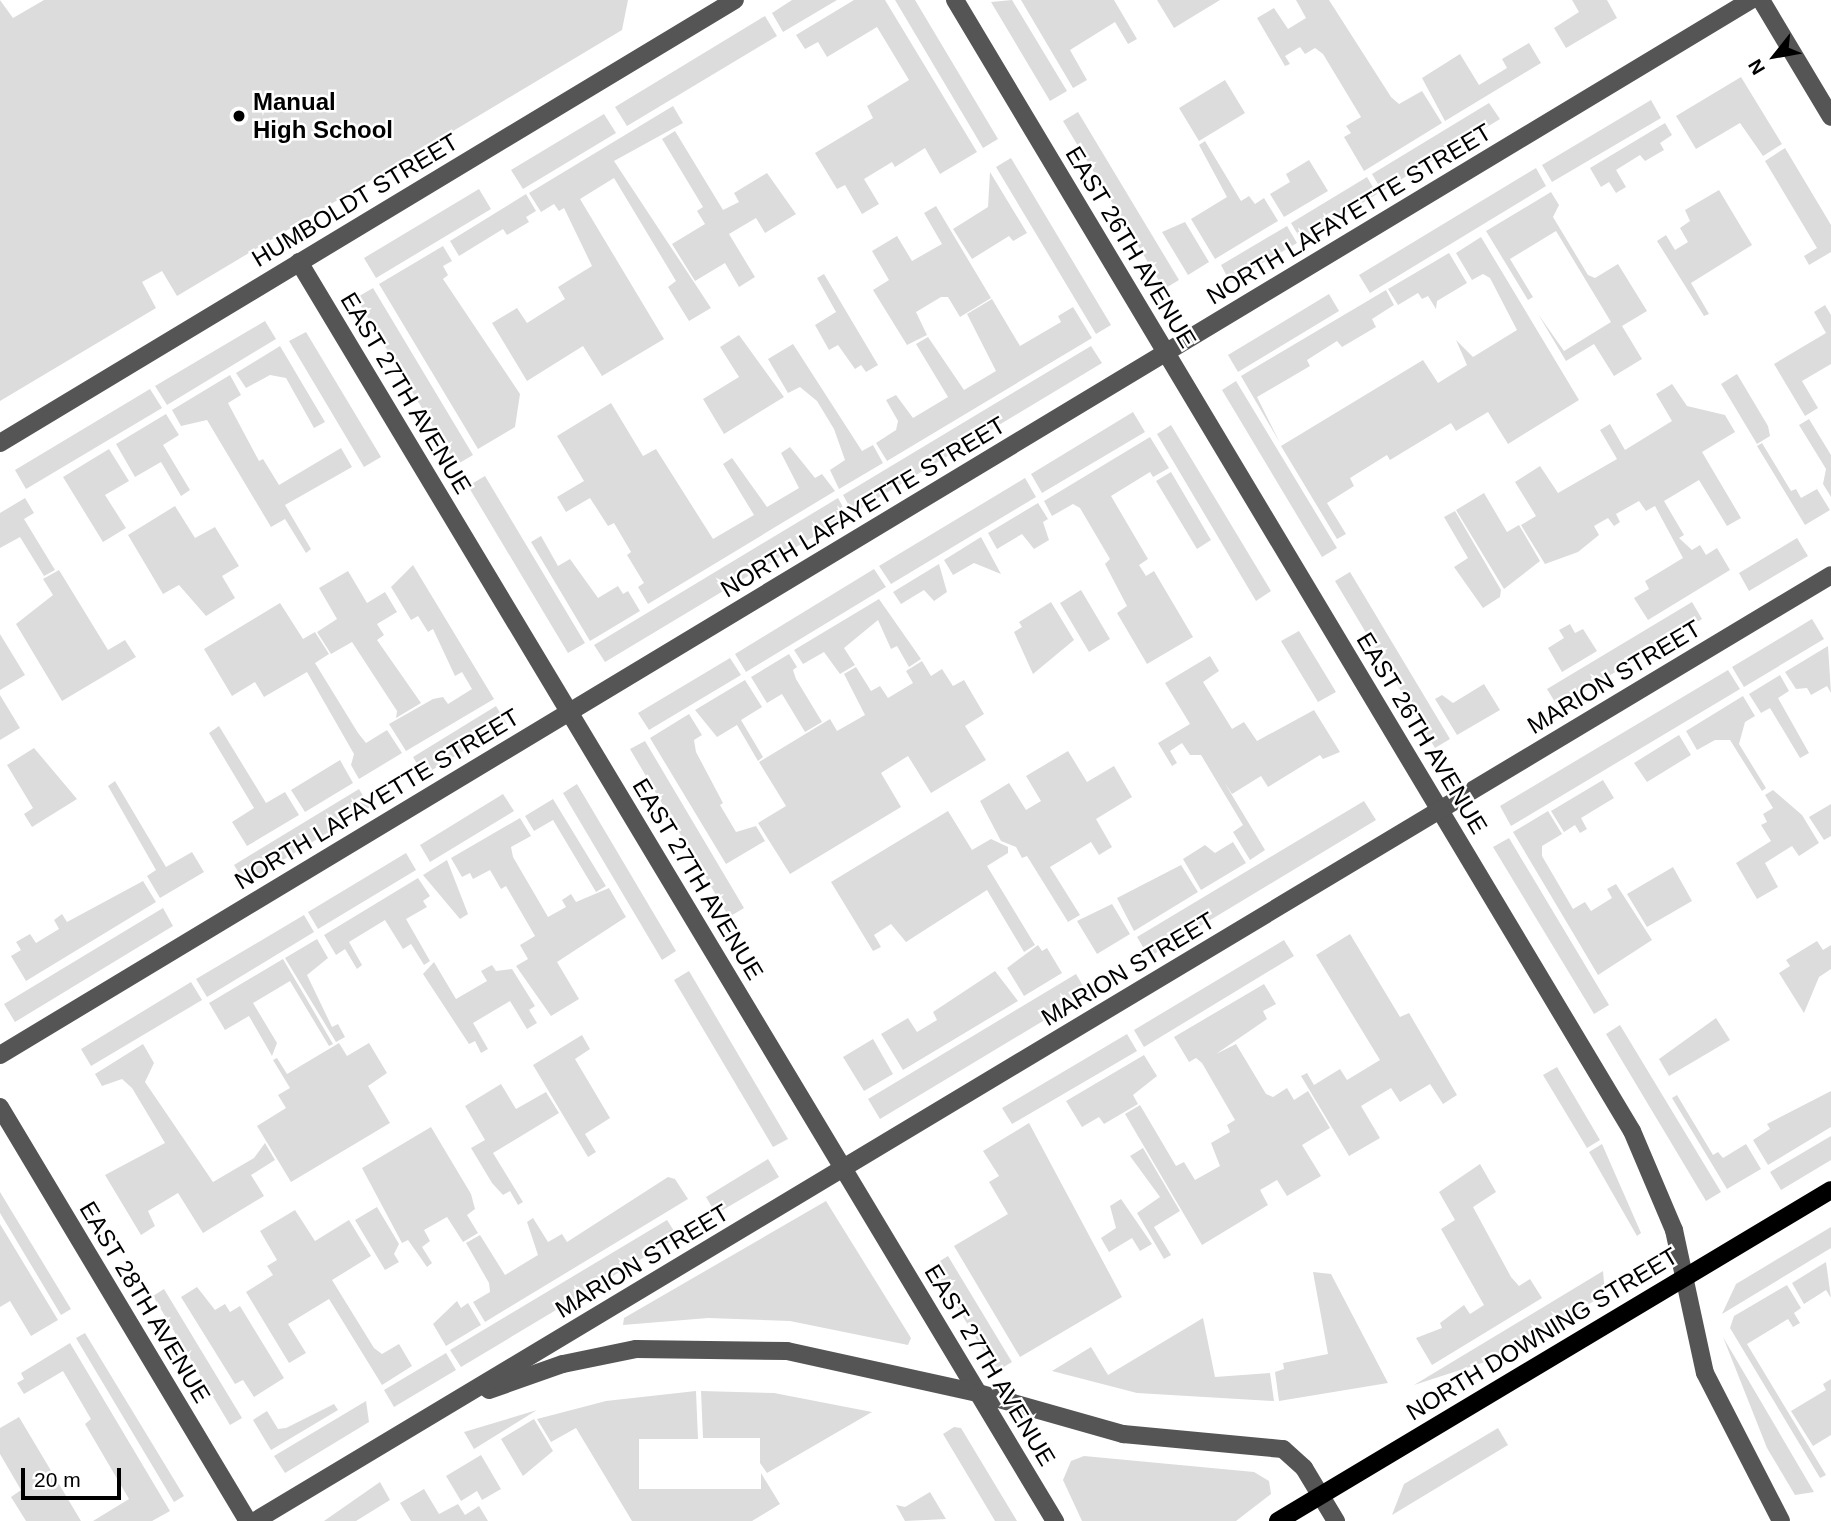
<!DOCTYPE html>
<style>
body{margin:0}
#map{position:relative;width:1831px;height:1521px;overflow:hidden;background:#fff;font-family:Arial,sans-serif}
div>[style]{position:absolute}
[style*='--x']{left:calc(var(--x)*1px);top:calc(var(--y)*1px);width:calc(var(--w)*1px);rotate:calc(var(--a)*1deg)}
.green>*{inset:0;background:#dcdcdc}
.minor>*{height:18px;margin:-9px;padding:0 9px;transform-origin:9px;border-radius:9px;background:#555}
.major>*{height:18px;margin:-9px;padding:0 9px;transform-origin:9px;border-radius:9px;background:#000}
.dots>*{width:19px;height:19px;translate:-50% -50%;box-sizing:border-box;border:4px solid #fff;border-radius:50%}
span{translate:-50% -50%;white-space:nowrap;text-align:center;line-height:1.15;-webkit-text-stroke:5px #fff;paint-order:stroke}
.poi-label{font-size:24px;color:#000;font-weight:700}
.left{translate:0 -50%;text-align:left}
.street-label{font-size:24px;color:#000}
.north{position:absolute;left:1740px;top:21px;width:70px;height:70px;-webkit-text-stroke:5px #fff;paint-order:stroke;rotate:239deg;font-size:19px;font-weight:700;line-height:28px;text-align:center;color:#000}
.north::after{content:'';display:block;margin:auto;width:24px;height:32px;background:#000;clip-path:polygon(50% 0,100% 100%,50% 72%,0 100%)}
.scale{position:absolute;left:21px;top:1468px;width:100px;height:32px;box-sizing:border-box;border:4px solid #000;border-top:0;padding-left:9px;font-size:21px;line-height:24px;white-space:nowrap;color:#000;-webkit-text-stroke:5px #fff;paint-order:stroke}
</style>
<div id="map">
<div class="green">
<div style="clip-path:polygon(0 0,13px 18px,44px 0,628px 0,622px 30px,177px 296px,162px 271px,142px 282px,156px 308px,0 401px)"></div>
<div style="clip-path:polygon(792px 0,837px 0,783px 32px,772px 13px)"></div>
<div style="clip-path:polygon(854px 0,885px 0,977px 152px,940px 174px,925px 148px,895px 167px,892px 162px,864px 179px,879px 204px,862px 214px,845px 185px,837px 189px,815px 153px,873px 118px,867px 106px,909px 80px,877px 27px,827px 57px,818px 42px,805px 49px,796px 35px)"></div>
<div style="clip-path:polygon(895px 0,915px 0,998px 139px,983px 148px)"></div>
<div style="clip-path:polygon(1012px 0,1067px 91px,1050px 101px,991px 2px)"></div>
<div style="clip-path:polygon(1021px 0,1114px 0,1137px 39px,1128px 44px,1115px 22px,1070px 50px,1087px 80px,1073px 88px)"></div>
<div style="clip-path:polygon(1157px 0,1220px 0,1174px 28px)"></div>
<div style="clip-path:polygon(1296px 0,1329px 0,1391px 97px,1399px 104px,1422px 91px,1442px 123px,1364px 171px,1344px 137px,1351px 133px,1346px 126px,1361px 117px,1323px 54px,1315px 48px,1305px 54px,1300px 47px,1285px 56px,1290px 64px,1285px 66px,1257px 18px,1274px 8px,1288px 29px,1306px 18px)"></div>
<div style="clip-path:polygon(1572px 0,1607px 0,1617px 18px,1566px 48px,1554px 28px,1579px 12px)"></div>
<div style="clip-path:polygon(765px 16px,777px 36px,627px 126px,615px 107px)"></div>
<div style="clip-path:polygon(1529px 43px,1541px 63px,1445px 121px,1422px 78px,1460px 54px,1479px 85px,1507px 68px,1502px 59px)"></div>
<div style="clip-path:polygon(1741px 77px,1782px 144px,1763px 156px,1740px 123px,1696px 149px,1676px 116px)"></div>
<div style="clip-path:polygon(1225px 80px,1245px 113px,1199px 141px,1179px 108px)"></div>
<div style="clip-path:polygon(1651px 100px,1661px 118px,1552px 182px,1542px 165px)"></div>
<div style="clip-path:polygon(1489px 103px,1500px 119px,1382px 191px,1372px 174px)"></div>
<div style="clip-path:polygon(673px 106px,683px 123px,614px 161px,711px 308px,689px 321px,668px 287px,676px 281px,614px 178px,580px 199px,664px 339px,602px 376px,583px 346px,527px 381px,492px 323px,517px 308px,527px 323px,565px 299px,558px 287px,592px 266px,564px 208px,559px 211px,554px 204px,541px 212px,529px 193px)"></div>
<div style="clip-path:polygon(1078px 112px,1179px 280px,1164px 289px,1063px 121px)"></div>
<div style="clip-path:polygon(604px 114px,616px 133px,523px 189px,511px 170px)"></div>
<div style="clip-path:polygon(1665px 123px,1672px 135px,1660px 143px,1664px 150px,1645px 161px,1640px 155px,1616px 170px,1626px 187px,1616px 193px,1609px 182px,1601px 187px,1590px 168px)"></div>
<div style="clip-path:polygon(675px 131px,723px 210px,739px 202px,734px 193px,767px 173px,796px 214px,765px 233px,756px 218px,729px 234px,755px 277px,739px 287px,725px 263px,695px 281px,672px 244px,705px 224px,697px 211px,703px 207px,662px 139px)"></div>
<div style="clip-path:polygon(1205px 141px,1241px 201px,1249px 196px,1255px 204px,1264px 198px,1278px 221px,1215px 259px,1191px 219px,1227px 197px,1199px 145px)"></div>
<div style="clip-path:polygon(1785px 148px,1831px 225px,1831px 252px,1809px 265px,1804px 256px,1817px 248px,1765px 161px)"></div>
<div style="clip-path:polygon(1011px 158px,1111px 325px,1096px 334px,996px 167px)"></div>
<div style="clip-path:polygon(1309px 160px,1328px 191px,1284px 217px,1270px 194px,1290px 182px,1286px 174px)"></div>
<div style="clip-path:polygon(1536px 168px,1546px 186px,1370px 293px,1359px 275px)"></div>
<div style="clip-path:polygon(990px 172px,1027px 233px,1013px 241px,1009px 236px,972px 259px,953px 229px,988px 207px)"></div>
<div style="clip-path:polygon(1367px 177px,1377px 194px,1301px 240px,1291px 223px)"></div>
<div style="clip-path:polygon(479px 189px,491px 209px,376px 278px,364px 258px)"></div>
<div style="clip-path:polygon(1719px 190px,1752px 245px,1691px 283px,1709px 314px,1704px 316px,1657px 241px,1666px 235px,1675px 250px,1688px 242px,1680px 228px,1690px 221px,1685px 210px)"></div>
<div style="clip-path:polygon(1551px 192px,1559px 205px,1553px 217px,1588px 275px,1595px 278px,1618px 264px,1647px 311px,1622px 326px,1642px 359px,1614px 376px,1594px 344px,1566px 361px,1538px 314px,1564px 351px,1611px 322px,1556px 231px,1510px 259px,1533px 297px,1528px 300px,1486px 231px)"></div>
<div style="clip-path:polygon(526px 194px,536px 211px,526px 217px,529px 222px,507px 235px,503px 229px,459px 256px,450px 241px)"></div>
<div style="clip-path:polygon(936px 206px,991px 298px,960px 317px,948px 297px,941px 297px,916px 312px,927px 335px,907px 345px,873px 290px,889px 280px,872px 251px,897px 236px,912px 261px,942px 244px,924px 213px)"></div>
<div style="clip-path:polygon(1185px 222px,1209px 262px,1188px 275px,1162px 232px)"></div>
<div style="clip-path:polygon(1287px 226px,1297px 243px,1230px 282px,1221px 265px)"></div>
<div style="clip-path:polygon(1481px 237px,1579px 400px,1508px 444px,1488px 412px,1456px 431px,1451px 423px,1390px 460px,1387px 455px,1350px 478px,1354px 486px,1327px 503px,1346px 534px,1337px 539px,1281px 446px,1423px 360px,1438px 383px,1467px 365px,1456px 340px,1473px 357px,1517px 330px,1490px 278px,1483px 274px,1472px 280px,1456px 253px)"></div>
<div style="clip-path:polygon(443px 246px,452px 261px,443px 266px,448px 275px,443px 279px,520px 394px,515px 427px,478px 449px,379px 284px)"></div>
<div style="clip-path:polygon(1449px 253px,1467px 283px,1437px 301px,1436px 309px,1428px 296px,1422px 299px,1418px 293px,1398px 305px,1388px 289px)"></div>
<div style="clip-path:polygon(824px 274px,878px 365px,866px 372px,861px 365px,855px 369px,838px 345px,829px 350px,815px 325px,836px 312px,817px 278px)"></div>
<div style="clip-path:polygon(373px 288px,473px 455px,456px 465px,356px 298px)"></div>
<div style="clip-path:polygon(1386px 290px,1394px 305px,1372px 319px,1376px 327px,1342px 347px,1337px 341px,1307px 360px,1310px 366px,1257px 397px,1280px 443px,1241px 376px)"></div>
<div style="clip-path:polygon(1329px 294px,1339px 311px,1238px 372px,1228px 355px)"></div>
<div style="clip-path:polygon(992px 299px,1020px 346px,1061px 322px,1058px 316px,1073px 307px,1092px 338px,887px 461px,876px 443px,896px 430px,898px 421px,886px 400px,896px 395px,913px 418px,948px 397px,916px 344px,928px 337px,964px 390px,996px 371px,967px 314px)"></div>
<div style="clip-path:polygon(1825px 305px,1831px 315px,1831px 364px,1802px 381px,1818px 408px,1805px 416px,1774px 364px,1826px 333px,1814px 312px)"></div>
<div style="clip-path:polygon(265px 321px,276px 339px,167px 405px,155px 386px)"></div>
<div style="clip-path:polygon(306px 332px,381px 457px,364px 467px,289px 341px)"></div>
<div style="clip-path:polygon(739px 335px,784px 397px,724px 434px,703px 399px,739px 377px,720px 347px)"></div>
<div style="clip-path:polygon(793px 344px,862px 451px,873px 445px,883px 463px,839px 489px,830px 470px,845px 460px,834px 429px,817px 401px,800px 387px,788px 393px,768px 359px)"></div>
<div style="clip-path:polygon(280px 346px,325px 422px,314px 428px,286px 378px,270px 375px,246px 388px,236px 373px)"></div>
<div style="clip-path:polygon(1091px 346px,1102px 363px,853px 513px,843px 495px)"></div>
<div style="clip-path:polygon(1737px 374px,1768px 426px,1770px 436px,1757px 444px,1721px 384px)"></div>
<div style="clip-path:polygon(230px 375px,241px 395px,228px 403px,259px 461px,263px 459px,279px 485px,341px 448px,352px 467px,285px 505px,311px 549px,306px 553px,285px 519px,271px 527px,207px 420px,181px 426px,172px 410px)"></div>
<div style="clip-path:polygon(1236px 381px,1337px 548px,1322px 557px,1222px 390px)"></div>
<div style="clip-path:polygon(1672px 384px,1687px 406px,1725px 415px,1735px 432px,1702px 452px,1741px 518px,1727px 526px,1699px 480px,1664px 501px,1684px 535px,1679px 538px,1692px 550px,1700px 545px,1706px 555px,1717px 548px,1730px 570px,1648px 620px,1634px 598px,1649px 589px,1645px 581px,1683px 558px,1655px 506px,1646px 511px,1639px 501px,1616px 514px,1620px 522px,1614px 526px,1608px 518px,1594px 526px,1599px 535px,1578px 552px,1545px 564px,1521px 525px,1536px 516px,1515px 482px,1540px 466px,1558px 493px,1617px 459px,1600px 430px,1610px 424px,1625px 450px,1672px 421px,1656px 394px)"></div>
<div style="clip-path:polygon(150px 389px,162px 408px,26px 489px,15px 470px)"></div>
<div style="clip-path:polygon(611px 403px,643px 456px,656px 449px,713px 539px,754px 515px,723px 464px,732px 458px,767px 507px,799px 488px,781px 453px,790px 447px,815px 478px,822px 474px,835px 491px,648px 604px,638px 587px,644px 583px,627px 555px,631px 552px,614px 523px,608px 526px,590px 498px,566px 512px,557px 497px,584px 481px,557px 436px)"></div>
<div style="clip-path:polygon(1133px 412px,1145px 432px,1042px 493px,1031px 474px)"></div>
<div style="clip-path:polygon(166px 414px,179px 435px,163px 445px,190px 490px,181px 496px,161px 462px,135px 477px,116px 444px)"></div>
<div style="clip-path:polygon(1809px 419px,1831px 455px,1831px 497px,1823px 484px,1826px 469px,1799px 425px)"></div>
<div style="clip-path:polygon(1171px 425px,1271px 591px,1256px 601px,1157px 434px)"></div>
<div style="clip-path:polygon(1150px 437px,1169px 468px,1153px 477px,1150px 472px,1111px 496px,1148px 559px,1139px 565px,1146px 576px,1154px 571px,1193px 637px,1147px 664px,1117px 613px,1127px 606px,1105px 564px,1110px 559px,1080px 508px,1073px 504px,1052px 516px,1044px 501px)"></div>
<div style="clip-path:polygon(1762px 443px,1791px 491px,1796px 489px,1801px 498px,1817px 489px,1830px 510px,1805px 525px,1757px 446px)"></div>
<div style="clip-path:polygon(109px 449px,129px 481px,105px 495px,126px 528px,103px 542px,63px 477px)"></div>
<div style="clip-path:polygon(1171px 472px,1211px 540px,1197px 549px,1156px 481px)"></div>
<div style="clip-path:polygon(485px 476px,585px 643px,568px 653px,468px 486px)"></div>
<div style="clip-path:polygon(1025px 478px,1036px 497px,891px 584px,879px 566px)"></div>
<div style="clip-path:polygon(1484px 493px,1507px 532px,1519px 525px,1540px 561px,1504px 589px,1456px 510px)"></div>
<div style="clip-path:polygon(25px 498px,34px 513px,24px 519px,55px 570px,44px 576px,20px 537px,0 548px,0 513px)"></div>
<div style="clip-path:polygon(838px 498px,848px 516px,605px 662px,594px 645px)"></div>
<div style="clip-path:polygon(1038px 503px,1048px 519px,1043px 522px,1049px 540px,1034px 549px,1022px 534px,997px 549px,988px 533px)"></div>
<div style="clip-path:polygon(175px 506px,195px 538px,215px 527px,239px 566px,222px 576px,235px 598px,206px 616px,179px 585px,163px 594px,128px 535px)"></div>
<div style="clip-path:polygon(1455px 511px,1501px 590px,1500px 597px,1483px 608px,1454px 567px,1468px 558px,1444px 517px)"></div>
<div style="clip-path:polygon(541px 536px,558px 566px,570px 559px,598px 598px,618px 586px,623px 594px,628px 591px,640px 611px,590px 641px,531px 542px)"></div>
<div style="clip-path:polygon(981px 537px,1001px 574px,974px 563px,953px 575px,944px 560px)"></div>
<div style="clip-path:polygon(1797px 538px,1808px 556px,1749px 591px,1739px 573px)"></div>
<div style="clip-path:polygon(939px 564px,947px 592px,934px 601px,924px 590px,901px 604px,893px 592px)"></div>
<div style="clip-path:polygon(413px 565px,494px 699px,406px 751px,389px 724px,433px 699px,443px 697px,448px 704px,472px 689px,462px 672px,455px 676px,433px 629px,428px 632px,418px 616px,411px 620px,391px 587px)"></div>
<div style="clip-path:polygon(874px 569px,886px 587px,746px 672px,735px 654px)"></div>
<div style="clip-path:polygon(59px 570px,108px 650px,125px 640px,136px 657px,62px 701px,16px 624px,53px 595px,43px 579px)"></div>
<div style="clip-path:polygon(348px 571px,367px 603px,385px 592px,397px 612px,377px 624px,384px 635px,377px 640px,421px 703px,396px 718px,397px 711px,352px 642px,331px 654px,317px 632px,337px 619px,319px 588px)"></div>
<div style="clip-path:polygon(1350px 572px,1450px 739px,1435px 748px,1335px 581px)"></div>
<div style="clip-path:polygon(1081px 590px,1110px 639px,1089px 652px,1060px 603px)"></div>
<div style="clip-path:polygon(879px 599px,921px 659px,909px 667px,897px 646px,891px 649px,878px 620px,844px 648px,855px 665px,840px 674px,824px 652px,803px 664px,794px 650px)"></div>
<div style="clip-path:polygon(1051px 602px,1074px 640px,1033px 674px,1014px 632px,1022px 627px,1019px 622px)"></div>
<div style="clip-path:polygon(1692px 602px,1702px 619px,1558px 707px,1547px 689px)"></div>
<div style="clip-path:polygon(280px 603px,303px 639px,315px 632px,329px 654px,315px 663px,358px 733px,366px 743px,387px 730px,402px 753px,359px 779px,351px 765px,354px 754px,307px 672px,264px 697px,255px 682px,232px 696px,204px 649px)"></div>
<div style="clip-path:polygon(1812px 619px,1824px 639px,1744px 687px,1732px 667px)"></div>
<div style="clip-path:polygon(1570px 624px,1575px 633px,1583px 629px,1597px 651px,1562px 672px,1548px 648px,1564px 638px,1559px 630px)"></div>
<div style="clip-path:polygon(1299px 631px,1336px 692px,1318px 702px,1281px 641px)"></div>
<div style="clip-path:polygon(0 634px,25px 675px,0 690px)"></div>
<div style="clip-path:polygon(1828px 646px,1831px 693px,1827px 686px,1811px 695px,1807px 688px,1796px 689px,1785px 672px)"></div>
<div style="clip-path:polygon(789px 654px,797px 667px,793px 670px,796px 679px,822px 722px,805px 732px,782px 694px,767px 703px,751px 677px)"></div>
<div style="clip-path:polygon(1210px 656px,1219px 671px,1203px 682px,1232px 729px,1244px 722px,1257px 741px,1314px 710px,1340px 752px,1323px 759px,1320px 755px,1268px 787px,1261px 776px,1232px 794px,1224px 782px,1265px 850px,1250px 860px,1233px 832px,1243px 825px,1201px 755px,1190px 755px,1182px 743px,1170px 751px,1177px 763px,1172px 766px,1158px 743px,1190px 724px,1165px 683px)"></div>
<div style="clip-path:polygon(730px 658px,741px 675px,649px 730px,638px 713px)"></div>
<div style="clip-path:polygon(922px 661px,931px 676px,942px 669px,953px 686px,964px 680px,984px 714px,965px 726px,986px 760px,931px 793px,908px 756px,881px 773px,901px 807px,790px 874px,758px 823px,786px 806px,759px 762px,830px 719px,837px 731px,865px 715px,844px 674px,856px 667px,871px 691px,880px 686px,888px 698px,913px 683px,906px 671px)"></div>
<div style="clip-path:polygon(1728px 670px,1740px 689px,1511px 826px,1500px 806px)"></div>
<div style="clip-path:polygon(1780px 675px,1789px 691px,1778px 698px,1809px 753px,1800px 758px,1770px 708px,1761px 713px,1749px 694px)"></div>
<div style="clip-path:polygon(745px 680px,762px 707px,741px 720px,763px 757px,758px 761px,737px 725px,717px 737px,695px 710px)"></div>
<div style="clip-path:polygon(1484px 684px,1500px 710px,1457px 735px,1435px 699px,1442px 695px,1453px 703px)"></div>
<div style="clip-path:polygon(0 695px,20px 728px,0 740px)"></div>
<div style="clip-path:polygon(1743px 696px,1755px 716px,1745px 722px,1739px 744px,1766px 788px,1762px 791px,1730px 740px,1715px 740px,1697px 750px,1686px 731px)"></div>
<div style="clip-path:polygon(496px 706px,507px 724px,424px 775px,413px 757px)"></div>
<div style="clip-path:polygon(689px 714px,702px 735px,694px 740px,696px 752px,723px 803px,720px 805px,736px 832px,756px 826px,765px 841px,726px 864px,650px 738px)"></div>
<div style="clip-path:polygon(219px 726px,266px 803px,285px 792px,299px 815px,247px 846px,232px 822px,254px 808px,209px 733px)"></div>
<div style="clip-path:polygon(1679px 735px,1691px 755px,1647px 782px,1634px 763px)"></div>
<div style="clip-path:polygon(645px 741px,744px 908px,729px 917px,630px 749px)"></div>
<div style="clip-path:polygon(34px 748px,77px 799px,32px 827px,24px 814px,33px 808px,7px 765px)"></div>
<div style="clip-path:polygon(1068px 751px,1087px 782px,1114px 766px,1132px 797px,1096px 819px,1112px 847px,1099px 855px,1091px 842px,1050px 867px,1080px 915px,1068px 922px,1027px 856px,1022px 858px,1016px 847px,1001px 841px,980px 801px,1009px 783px,1026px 810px,1041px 801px,1026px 776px)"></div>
<div style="clip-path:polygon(340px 760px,353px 783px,305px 812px,291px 790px)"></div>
<div style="clip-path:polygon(1603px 780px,1614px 798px,1581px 818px,1587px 829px,1580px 833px,1575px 825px,1564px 832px,1551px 811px)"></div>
<div style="clip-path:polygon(115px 781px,166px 867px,192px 852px,204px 872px,160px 898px,147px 876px,156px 870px,108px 786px)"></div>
<div style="clip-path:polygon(577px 784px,676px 951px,662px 960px,563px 793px)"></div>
<div style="clip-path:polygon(359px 789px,370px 807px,245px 883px,234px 865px)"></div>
<div style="clip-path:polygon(1773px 790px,1802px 815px,1819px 843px,1799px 856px,1792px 846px,1765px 863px,1778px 887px,1757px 899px,1736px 863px,1771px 841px,1761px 825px,1767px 822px,1763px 814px,1773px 808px,1765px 795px)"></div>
<div style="clip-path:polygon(503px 794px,514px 811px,430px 862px,420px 845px)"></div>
<div style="clip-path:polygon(553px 799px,606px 886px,596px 892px,553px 820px,534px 831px,525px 816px)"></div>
<div style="clip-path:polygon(1364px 801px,1376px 820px,1149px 957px,1137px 937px)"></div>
<div style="clip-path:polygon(1831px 804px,1831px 836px,1824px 840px,1809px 817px)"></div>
<div style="clip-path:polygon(948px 811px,972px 850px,991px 839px,1008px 847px,1008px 853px,987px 866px,1035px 945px,1024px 952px,987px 890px,906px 942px,891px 924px,874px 935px,881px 947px,873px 951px,831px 882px)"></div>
<div style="clip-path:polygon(1548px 811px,1562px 834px,1542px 846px,1542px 856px,1573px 909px,1585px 902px,1591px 911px,1612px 898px,1607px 889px,1616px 884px,1652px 940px,1598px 975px,1513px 832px)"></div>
<div style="clip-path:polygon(520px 818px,531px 836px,511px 847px,513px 857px,548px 917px,566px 907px,562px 900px,571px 894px,576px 902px,609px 888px,626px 917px,557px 962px,579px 999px,551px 1016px,516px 966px,528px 959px,520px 945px,535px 936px,506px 886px,501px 889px,490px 870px,473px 879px,470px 873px,462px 877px,451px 858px)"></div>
<div style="clip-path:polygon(1509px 838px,1609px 1005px,1594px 1014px,1493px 847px)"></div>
<div style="clip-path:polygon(1233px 842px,1246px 863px,1201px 890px,1183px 859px,1205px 845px,1215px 853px)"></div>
<div style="clip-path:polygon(406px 853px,416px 870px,318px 929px,308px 912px)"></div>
<div style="clip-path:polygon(447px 860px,468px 914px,460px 919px,423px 875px)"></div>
<div style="clip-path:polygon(1181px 865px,1198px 892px,1134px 931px,1117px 898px)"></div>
<div style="clip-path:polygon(1673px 867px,1692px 901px,1647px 927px,1627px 894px)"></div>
<div style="clip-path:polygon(418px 878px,430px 896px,423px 901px,427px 907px,406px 919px,430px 961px,424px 965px,411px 944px,403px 949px,385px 920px,349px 942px,362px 965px,357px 969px,345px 949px,336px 955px,324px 935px)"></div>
<div style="clip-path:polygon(143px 881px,156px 902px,26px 981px,11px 956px,21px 950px,16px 942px,30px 934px,36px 943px,59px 929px,54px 920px,62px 914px,67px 922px)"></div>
<div style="clip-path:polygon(1112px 904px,1130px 934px,1097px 954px,1077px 921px)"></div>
<div style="clip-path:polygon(163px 908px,173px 926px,15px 1022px,4px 1004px)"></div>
<div style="clip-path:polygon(304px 915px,314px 932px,207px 997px,196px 979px)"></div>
<div style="clip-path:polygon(1350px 934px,1400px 1017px,1409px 1013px,1457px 1095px,1443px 1104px,1430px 1084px,1400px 1102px,1391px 1088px,1361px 1106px,1380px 1138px,1349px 1156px,1301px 1076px,1307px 1073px,1314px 1085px,1340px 1069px,1347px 1080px,1380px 1060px,1316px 955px)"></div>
<div style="clip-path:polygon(317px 939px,328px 958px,307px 975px,332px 1027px,338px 1024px,345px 1037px,336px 1042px,285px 958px)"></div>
<div style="clip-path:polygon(1284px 940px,1294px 956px,1144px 1047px,1134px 1030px)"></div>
<div style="clip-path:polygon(1817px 941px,1823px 950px,1831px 945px,1831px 969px,1819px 977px,1804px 1013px,1779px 973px,1790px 966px,1786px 960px)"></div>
<div style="clip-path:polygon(1038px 945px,1042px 951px,1047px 948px,1062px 973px,1024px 996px,1007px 968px)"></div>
<div style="clip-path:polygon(283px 959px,333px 1044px,329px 1046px,290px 981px,253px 1003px,277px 1043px,272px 1056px,249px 1016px,225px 1030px,209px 1003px)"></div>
<div style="clip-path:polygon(434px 962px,456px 999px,487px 981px,481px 971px,492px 965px,496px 971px,512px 969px,535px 1006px,529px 1010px,537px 1023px,527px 1029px,510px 1001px,473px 1023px,488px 1049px,481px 1053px,475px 1041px,469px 1044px,423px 974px)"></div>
<div style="clip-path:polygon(689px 971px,788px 1139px,773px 1147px,674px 980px)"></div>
<div style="clip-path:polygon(995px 971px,1018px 1001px,903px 1070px,881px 1034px,908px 1018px,917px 1032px,937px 1020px,933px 1012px)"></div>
<div style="clip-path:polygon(1076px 974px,1088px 994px,880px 1119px,868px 1099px)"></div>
<div style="clip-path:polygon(191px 982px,202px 1000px,91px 1066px,81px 1049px)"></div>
<div style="clip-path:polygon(1264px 984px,1276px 1004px,1263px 1011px,1267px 1019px,1216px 1054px,1236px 1044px,1266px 1094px,1273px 1097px,1287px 1088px,1294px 1100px,1308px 1091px,1330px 1128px,1302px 1145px,1321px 1176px,1287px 1196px,1277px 1180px,1260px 1190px,1268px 1205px,1202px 1245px,1125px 1114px,1140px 1105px,1176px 1166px,1184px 1162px,1195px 1180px,1220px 1166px,1211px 1143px,1230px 1132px,1227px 1125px,1235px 1120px,1202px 1063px,1196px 1058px,1189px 1062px,1174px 1037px)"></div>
<div style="clip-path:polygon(1716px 1018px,1730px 1040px,1669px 1076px,1659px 1059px)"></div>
<div style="clip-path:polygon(1620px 1025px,1721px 1192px,1706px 1201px,1606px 1034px)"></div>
<div style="clip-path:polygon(1127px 1034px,1137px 1051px,1012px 1124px,1002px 1108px)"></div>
<div style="clip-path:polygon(582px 1035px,590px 1049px,575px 1059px,610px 1118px,585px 1134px,596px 1152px,588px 1157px,533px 1065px)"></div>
<div style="clip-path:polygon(873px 1039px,893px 1074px,864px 1091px,843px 1057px)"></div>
<div style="clip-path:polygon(339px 1043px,347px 1056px,369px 1043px,387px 1073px,368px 1086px,390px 1123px,291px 1182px,257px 1126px,286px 1108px,278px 1095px,290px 1088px,273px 1060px,277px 1058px,287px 1074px)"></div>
<div style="clip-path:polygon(143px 1044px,154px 1063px,145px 1082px,213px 1182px,254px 1158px,265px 1143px,275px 1160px,251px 1175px,264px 1196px,203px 1233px,178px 1193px,148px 1211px,155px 1226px,141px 1235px,105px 1175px,165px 1143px,132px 1088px,122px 1079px,102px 1086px,95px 1074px)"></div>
<div style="clip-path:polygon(1144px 1055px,1157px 1076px,1133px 1095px,1138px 1104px,1104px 1124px,1099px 1117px,1082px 1127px,1066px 1101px)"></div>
<div style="clip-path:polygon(1557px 1067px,1600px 1140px,1587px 1148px,1543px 1075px)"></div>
<div style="clip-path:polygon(501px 1084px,516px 1109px,546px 1092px,559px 1113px,493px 1153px,523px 1202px,518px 1205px,510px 1191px,503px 1195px,492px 1183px,471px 1148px,485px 1140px,465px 1106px)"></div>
<div style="clip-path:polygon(1831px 1091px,1831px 1127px,1768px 1165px,1753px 1140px,1770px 1129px,1767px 1124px)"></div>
<div style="clip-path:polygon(1677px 1095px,1713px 1155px,1718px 1152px,1723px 1158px,1746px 1144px,1761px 1169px,1727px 1189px,1672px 1098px)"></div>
<div style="clip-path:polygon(1029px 1123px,1122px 1297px,1020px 1357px,954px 1246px,1008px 1214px,989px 1182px,999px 1176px,983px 1151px)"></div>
<div style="clip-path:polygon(431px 1127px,471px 1194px,475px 1209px,467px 1215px,478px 1233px,463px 1242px,447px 1217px,424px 1230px,430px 1241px,422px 1247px,432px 1263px,427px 1267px,408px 1240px,402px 1243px,362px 1168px)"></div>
<div style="clip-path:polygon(1831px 1136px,1831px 1160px,1781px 1190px,1770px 1172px)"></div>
<div style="clip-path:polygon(1602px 1144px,1641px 1233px,1637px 1236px,1589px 1152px)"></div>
<div style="clip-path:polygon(1143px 1148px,1180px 1211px,1154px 1227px,1171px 1255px,1164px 1259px,1137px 1213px,1160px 1197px,1130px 1156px)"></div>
<div style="clip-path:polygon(768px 1159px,779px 1177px,716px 1214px,706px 1197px)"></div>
<div style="clip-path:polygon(1480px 1164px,1496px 1192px,1473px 1207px,1511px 1277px,1519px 1286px,1530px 1279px,1542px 1298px,1432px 1365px,1416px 1338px,1442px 1328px,1440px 1323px,1464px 1305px,1470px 1314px,1484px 1305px,1441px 1229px,1455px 1220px,1439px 1192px)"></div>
<div style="clip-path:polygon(668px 1177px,675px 1179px,688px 1199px,485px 1322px,473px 1302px,490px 1292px,489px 1283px,466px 1243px,480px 1235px,505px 1275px,538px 1255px,527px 1222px,533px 1218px,548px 1242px,562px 1234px,567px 1242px)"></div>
<div style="clip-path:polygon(0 1192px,71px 1309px,61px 1315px,0 1213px)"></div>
<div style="clip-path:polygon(1121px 1199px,1152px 1244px,1140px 1251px,1132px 1238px,1109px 1252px,1101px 1238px,1116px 1228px,1110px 1206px)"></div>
<div style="clip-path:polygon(826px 1201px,911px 1338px,908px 1345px,790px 1321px,708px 1318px,623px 1325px,624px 1318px)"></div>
<div style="clip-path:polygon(377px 1207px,399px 1244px,394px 1254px,399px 1262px,385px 1270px,355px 1220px)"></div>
<div style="clip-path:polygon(295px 1210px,315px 1241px,349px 1220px,371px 1256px,332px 1280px,374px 1348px,382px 1354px,399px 1344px,412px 1366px,382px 1385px,329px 1299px,288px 1324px,306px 1353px,289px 1363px,246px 1292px,273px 1275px,267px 1266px,277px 1260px,260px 1231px)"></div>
<div style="clip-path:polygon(667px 1220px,678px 1237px,461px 1367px,450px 1350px)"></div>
<div style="clip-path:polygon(0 1224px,58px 1320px,31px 1336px,10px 1301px,0 1307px)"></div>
<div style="clip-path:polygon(1831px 1227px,1831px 1248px,1722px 1314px,1736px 1284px)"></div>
<div style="clip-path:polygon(948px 1256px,1012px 1362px,1002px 1368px,993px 1366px,932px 1266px)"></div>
<div style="clip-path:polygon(1826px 1262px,1831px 1298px,1826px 1290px,1804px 1304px,1792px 1283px)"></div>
<div style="clip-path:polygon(1603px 1271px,1605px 1295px,1485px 1362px,1414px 1385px)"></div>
<div style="clip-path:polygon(1313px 1272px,1331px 1274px,1388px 1383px,1279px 1401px,1275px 1372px,1284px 1369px,1283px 1363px,1328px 1354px)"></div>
<div style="clip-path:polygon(1787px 1285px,1801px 1308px,1794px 1313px,1800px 1323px,1793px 1327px,1788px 1319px,1747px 1344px,1826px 1475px,1820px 1478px,1730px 1328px,1734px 1316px)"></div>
<div style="clip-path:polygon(197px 1287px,215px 1310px,225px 1304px,230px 1312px,240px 1306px,284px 1378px,254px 1397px,243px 1380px,235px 1384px,181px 1297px)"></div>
<div style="clip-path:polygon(164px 1289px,242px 1418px,230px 1425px,153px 1296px)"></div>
<div style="clip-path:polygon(457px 1301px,461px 1308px,468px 1303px,481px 1325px,446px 1346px,433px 1324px)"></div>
<div style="clip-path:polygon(1203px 1318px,1215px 1377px,1270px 1373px,1274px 1401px,1137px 1393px,1052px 1371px,1091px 1347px,1108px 1375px)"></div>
<div style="clip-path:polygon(85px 1333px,184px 1496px,174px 1502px,76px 1338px)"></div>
<div style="clip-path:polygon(1723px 1337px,1814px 1492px,1795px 1495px,1767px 1448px)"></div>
<div style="clip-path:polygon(70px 1343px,170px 1511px,152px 1521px,93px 1521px,129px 1499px,85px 1424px,91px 1419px,63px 1371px,24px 1394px,17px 1383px,24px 1379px,21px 1373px)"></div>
<div style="clip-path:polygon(446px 1353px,456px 1370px,394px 1407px,384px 1390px)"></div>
<div style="clip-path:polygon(1831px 1379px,1831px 1435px,1813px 1446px,1791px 1411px,1826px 1390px,1823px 1384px)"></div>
<div style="clip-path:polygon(696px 1391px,698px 1439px,639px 1439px,639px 1489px,761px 1489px,761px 1473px,780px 1504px,752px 1521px,632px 1521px,576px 1428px,551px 1442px,537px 1419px,606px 1401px)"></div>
<div style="clip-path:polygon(701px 1391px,774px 1393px,872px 1412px,767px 1473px,760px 1463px,760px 1438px,703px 1438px)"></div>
<div style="clip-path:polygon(366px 1401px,369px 1422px,285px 1473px,274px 1456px)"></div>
<div style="clip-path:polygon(334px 1404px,338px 1410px,271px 1450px,253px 1420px,267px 1411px,278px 1429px,286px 1428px)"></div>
<div style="clip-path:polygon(537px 1410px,474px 1449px,464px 1432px)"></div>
<div style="clip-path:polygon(19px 1417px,81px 1521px,26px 1521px,11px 1497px,21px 1490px,0 1454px,0 1428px)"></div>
<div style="clip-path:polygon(534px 1419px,553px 1451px,523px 1476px,501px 1439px)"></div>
<div style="clip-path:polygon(954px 1427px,961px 1428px,1017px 1521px,995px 1521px,943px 1434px)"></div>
<div style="clip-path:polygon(1498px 1428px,1508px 1445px,1392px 1515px,1404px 1484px)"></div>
<div style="clip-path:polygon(481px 1455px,501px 1489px,482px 1500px,477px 1491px,461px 1501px,446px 1476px)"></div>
<div style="clip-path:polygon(1084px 1456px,1254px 1472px,1269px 1481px,1271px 1494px,1236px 1521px,1082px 1521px,1063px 1480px,1071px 1461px)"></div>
<div style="clip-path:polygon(380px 1482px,390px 1500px,356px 1521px,324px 1521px)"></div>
<div style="clip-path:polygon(424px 1489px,439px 1514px,458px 1504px,465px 1515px,479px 1506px,488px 1521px,411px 1521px,400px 1503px)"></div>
<div style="clip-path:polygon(930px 1492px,946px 1519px,905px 1521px,896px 1505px,905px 1507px)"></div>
</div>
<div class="minor">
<div style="--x:955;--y:0;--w:1318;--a:59.1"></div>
<div style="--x:1632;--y:1131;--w:108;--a:67"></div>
<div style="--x:1674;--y:1230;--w:146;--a:77.8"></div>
<div style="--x:1705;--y:1373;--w:166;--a:62.8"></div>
<div style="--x:1761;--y:0;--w:136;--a:59.1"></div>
<div style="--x:299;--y:262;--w:1469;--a:59.02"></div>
<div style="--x:0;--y:443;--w:858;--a:-31.08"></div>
<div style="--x:0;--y:1055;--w:2044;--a:-31.07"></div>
<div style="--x:0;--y:1107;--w:483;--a:59.1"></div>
<div style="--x:489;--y:1390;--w:78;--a:-19.4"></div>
<div style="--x:563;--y:1364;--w:75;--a:-11.6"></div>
<div style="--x:636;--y:1349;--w:151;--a:0.8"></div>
<div style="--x:787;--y:1351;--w:196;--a:12.4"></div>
<div style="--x:978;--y:1393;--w:151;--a:15.8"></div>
<div style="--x:1123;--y:1434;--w:161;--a:5.4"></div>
<div style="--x:1283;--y:1449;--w:28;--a:42"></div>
<div style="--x:1304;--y:1468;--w:62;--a:58.9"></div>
<div style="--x:255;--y:1521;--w:1838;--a:-30.97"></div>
</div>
<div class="major">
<div style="--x:1278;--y:1521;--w:644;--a:-30.9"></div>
</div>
<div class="dots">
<div style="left:239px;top:116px;background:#000"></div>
</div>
<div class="poi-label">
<span class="left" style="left:253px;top:116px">Manual<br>High School</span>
</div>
<div class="street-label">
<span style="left:355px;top:200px;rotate:-31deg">HUMBOLDT STREET</span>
<span style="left:1349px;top:214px;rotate:-31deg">NORTH LAFAYETTE STREET</span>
<span style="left:1131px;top:247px;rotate:59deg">EAST 26TH AVENUE</span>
<span style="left:406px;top:393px;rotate:59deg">EAST 27TH AVENUE</span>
<span style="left:863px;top:507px;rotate:-31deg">NORTH LAFAYETTE STREET</span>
<span style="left:1614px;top:677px;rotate:-31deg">MARION STREET</span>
<span style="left:1422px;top:733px;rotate:59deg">EAST 26TH AVENUE</span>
<span style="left:377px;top:799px;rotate:-31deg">NORTH LAFAYETTE STREET</span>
<span style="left:698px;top:879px;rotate:59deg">EAST 27TH AVENUE</span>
<span style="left:1128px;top:969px;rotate:-31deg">MARION STREET</span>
<span style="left:642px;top:1261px;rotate:-31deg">MARION STREET</span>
<span style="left:145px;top:1302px;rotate:59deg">EAST 28TH AVENUE</span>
<span style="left:1542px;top:1334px;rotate:-31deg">NORTH DOWNING STREET</span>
<span style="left:990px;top:1365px;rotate:59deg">EAST 27TH AVENUE</span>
</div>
<div class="north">N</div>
<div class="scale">20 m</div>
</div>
